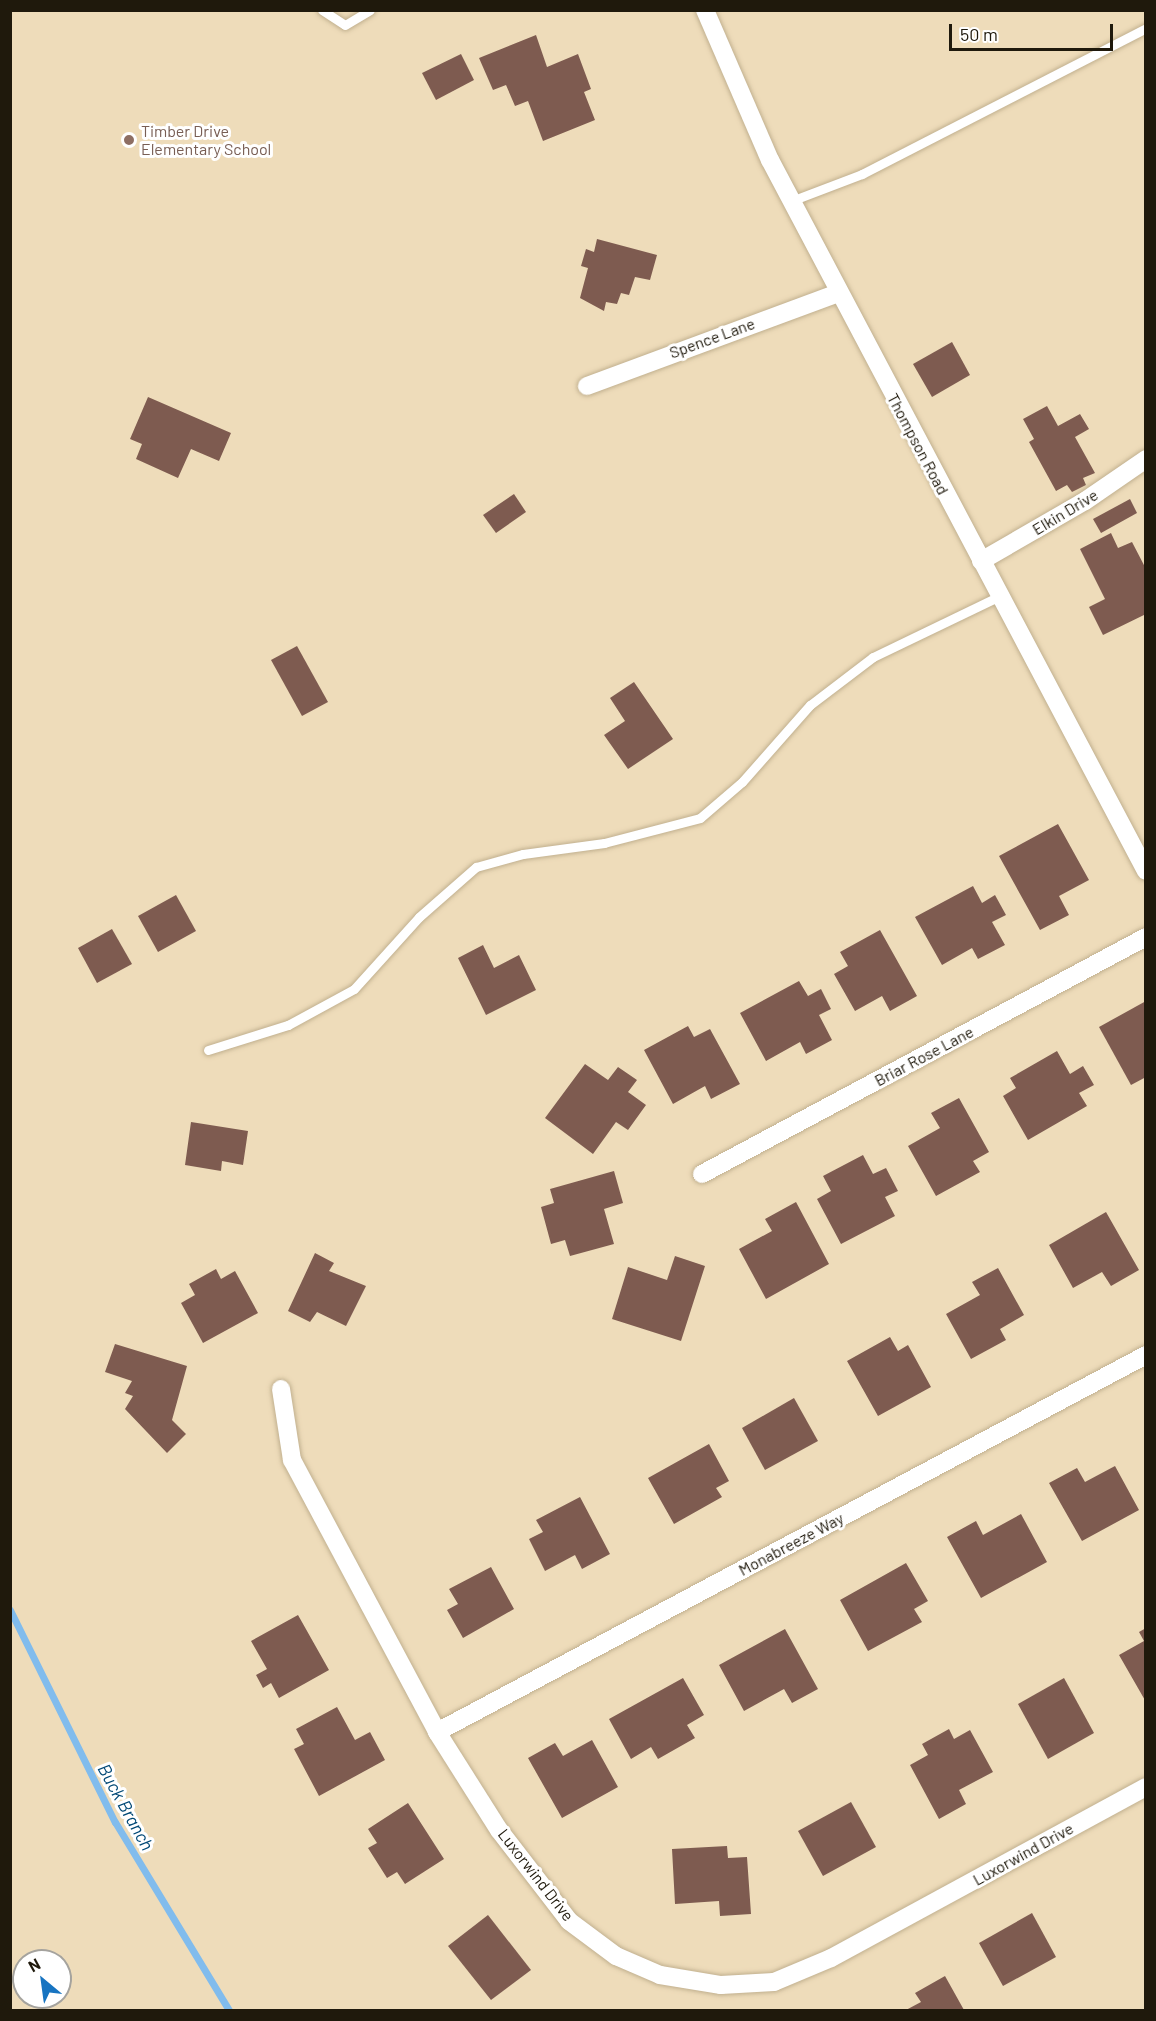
<!DOCTYPE html>
<style>
body{margin:0}
#map{position:relative;width:1156px;height:2021px;overflow:hidden;background:#eedcba;font-family:Barlow,sans-serif}
div>[style]{position:absolute}
[style*='--x']{left:calc(var(--x)*1px);top:calc(var(--y)*1px);width:calc(var(--w)*1px);rotate:calc(var(--a)*1deg)}
.stream>*{height:7px;margin:-3.5px;padding:0 3.5px;transform-origin:3.5px;border-radius:3.5px;background:#81bced}
.building>*{inset:0;background:#7e5b50}
.roads{filter:drop-shadow(0 0 2px #c1b08f) drop-shadow(0 0 2px #c1b08f)}
.lane>*{height:9px;margin:-4.5px;padding:0 4.5px;transform-origin:4.5px;border-radius:4.5px;background:#fff}
.street>*{height:18px;margin:-9px;padding:0 9px;transform-origin:9px;border-radius:9px;background:#fff}
.dots>*{width:16px;height:16px;translate:-50% -50%;box-sizing:border-box;border:3px solid #fff;border-radius:50%}
span{translate:-50% -50%;white-space:nowrap;text-align:center;line-height:1.15;-webkit-text-stroke:6px #fff;paint-order:stroke}
.education-label{font-size:16px;color:#785e54}
.left{translate:0 -50%;text-align:left}
.street-label{font-size:16px;color:#1f190c}
.water-label{font-size:18px;color:#004875;font-style:italic}
.frame{position:absolute;inset:0;border:12px solid #1f190c;pointer-events:none}
.north{position:absolute;left:12px;top:1949px;width:60px;height:60px;box-sizing:border-box;background:#fff;border:2px solid #a5a39e;border-radius:50%;rotate:331deg;font-size:16px;font-weight:700;line-height:24px;text-align:center;color:#1f190c}
.north::after{content:'';display:block;margin:auto;width:21px;height:27px;background:#1774c1;clip-path:polygon(50% 0,100% 100%,50% 72%,0 100%)}
.scale{position:absolute;left:949px;top:24px;width:164px;height:27px;box-sizing:border-box;border:3px solid #1f190c;border-top:0;padding-left:8px;font-size:18px;line-height:21px;white-space:nowrap;color:#1f190c;-webkit-text-stroke:4px #fff;paint-order:stroke}
</style>
<div id="map">
<div class="stream">
<div style="--x:10;--y:1610;--w:237;--a:63.7"></div>
<div style="--x:115;--y:1822;--w:220;--a:58.8"></div>
</div>
<div class="building">
<div style="clip-path:polygon(536px 35px,547px 67px,578px 54px,591px 89px,584px 92px,595px 120px,543px 141px,528px 101px,515px 106px,506px 85px,493px 90px,479px 58px)"></div>
<div style="clip-path:polygon(461px 54px,474px 80px,436px 100px,422px 73px)"></div>
<div style="clip-path:polygon(597px 239px,657px 255px,650px 280px,635px 277px,629px 295px,621px 293px,617px 304px,606px 302px,604px 311px,580px 298px,588px 268px,581px 266px,586px 249px,594px 252px)"></div>
<div style="clip-path:polygon(952px 342px,970px 375px,932px 397px,913px 364px)"></div>
<div style="clip-path:polygon(148px 397px,231px 433px,219px 461px,191px 449px,178px 478px,136px 459px,142px 444px,130px 439px)"></div>
<div style="clip-path:polygon(1047px 406px,1058px 426px,1080px 414px,1089px 429px,1075px 437px,1095px 473px,1083px 478px,1086px 485px,1072px 492px,1067px 485px,1056px 491px,1029px 442px,1034px 439px,1023px 419px)"></div>
<div style="clip-path:polygon(514px 494px,526px 512px,496px 533px,483px 515px)"></div>
<div style="clip-path:polygon(1130px 499px,1137px 513px,1101px 533px,1093px 519px)"></div>
<div style="clip-path:polygon(1111px 533px,1118px 548px,1132px 542px,1146px 569px,1146px 614px,1103px 635px,1089px 607px,1105px 599px,1080px 549px)"></div>
<div style="clip-path:polygon(297px 646px,328px 702px,302px 716px,271px 660px)"></div>
<div style="clip-path:polygon(634px 682px,673px 739px,628px 769px,604px 735px,625px 721px,610px 698px)"></div>
<div style="clip-path:polygon(1058px 824px,1089px 880px,1059px 896px,1069px 915px,1040px 930px,999px 856px)"></div>
<div style="clip-path:polygon(973px 886px,982px 903px,995px 895px,1006px 915px,992px 922px,1005px 945px,978px 959px,972px 948px,942px 965px,915px 917px)"></div>
<div style="clip-path:polygon(176px 895px,196px 931px,158px 952px,138px 916px)"></div>
<div style="clip-path:polygon(112px 929px,132px 964px,97px 983px,78px 948px)"></div>
<div style="clip-path:polygon(880px 930px,917px 996px,890px 1011px,882px 996px,855px 1011px,834px 974px,848px 966px,840px 952px)"></div>
<div style="clip-path:polygon(483px 945px,494px 968px,519px 955px,536px 990px,486px 1015px,458px 958px)"></div>
<div style="clip-path:polygon(799px 981px,808px 996px,821px 989px,831px 1009px,819px 1015px,832px 1040px,806px 1054px,800px 1042px,766px 1061px,740px 1013px)"></div>
<div style="clip-path:polygon(1146px 1001px,1146px 1077px,1131px 1085px,1099px 1027px)"></div>
<div style="clip-path:polygon(688px 1026px,694px 1037px,710px 1029px,740px 1084px,711px 1099px,705px 1086px,673px 1104px,644px 1050px)"></div>
<div style="clip-path:polygon(1057px 1051px,1070px 1074px,1083px 1066px,1094px 1085px,1079px 1093px,1087px 1106px,1028px 1140px,1003px 1096px,1016px 1088px,1010px 1078px)"></div>
<div style="clip-path:polygon(585px 1064px,608px 1080px,618px 1067px,637px 1080px,628px 1092px,646px 1105px,628px 1130px,616px 1122px,593px 1154px,545px 1118px)"></div>
<div style="clip-path:polygon(959px 1098px,989px 1152px,973px 1161px,980px 1172px,936px 1196px,908px 1146px,940px 1128px,931px 1113px)"></div>
<div style="clip-path:polygon(191px 1122px,248px 1131px,243px 1165px,222px 1161px,221px 1171px,185px 1165px)"></div>
<div style="clip-path:polygon(863px 1155px,873px 1174px,886px 1168px,898px 1191px,885px 1197px,895px 1216px,841px 1244px,817px 1199px,831px 1191px,823px 1176px)"></div>
<div style="clip-path:polygon(614px 1171px,623px 1203px,604px 1209px,614px 1244px,570px 1256px,565px 1240px,551px 1244px,541px 1207px,554px 1203px,550px 1189px)"></div>
<div style="clip-path:polygon(796px 1202px,829px 1264px,766px 1299px,739px 1249px,772px 1231px,765px 1219px)"></div>
<div style="clip-path:polygon(1106px 1212px,1139px 1270px,1111px 1286px,1102px 1272px,1073px 1288px,1049px 1245px)"></div>
<div style="clip-path:polygon(315px 1253px,334px 1263px,329px 1271px,366px 1286px,346px 1326px,317px 1312px,310px 1322px,288px 1311px)"></div>
<div style="clip-path:polygon(675px 1256px,705px 1266px,681px 1341px,612px 1319px,628px 1267px,667px 1280px)"></div>
<div style="clip-path:polygon(998px 1268px,1024px 1315px,1000px 1329px,1006px 1340px,971px 1359px,946px 1314px,980px 1295px,972px 1282px)"></div>
<div style="clip-path:polygon(216px 1269px,221px 1279px,235px 1271px,258px 1313px,203px 1343px,181px 1303px,195px 1295px,189px 1284px)"></div>
<div style="clip-path:polygon(890px 1337px,898px 1351px,908px 1345px,931px 1387px,878px 1416px,847px 1361px)"></div>
<div style="clip-path:polygon(115px 1344px,187px 1366px,172px 1420px,186px 1434px,167px 1453px,125px 1409px,133px 1396px,125px 1393px,132px 1381px,105px 1372px)"></div>
<div style="clip-path:polygon(794px 1398px,818px 1441px,765px 1470px,742px 1428px)"></div>
<div style="clip-path:polygon(709px 1444px,729px 1481px,716px 1488px,722px 1497px,674px 1524px,648px 1478px)"></div>
<div style="clip-path:polygon(1115px 1466px,1139px 1510px,1082px 1541px,1049px 1483px,1077px 1468px,1085px 1482px)"></div>
<div style="clip-path:polygon(580px 1497px,610px 1554px,582px 1569px,575px 1555px,545px 1571px,529px 1539px,543px 1532px,536px 1520px)"></div>
<div style="clip-path:polygon(1021px 1514px,1047px 1562px,981px 1598px,947px 1537px,976px 1521px,983px 1535px)"></div>
<div style="clip-path:polygon(906px 1563px,928px 1601px,914px 1609px,922px 1622px,868px 1651px,840px 1600px)"></div>
<div style="clip-path:polygon(491px 1567px,514px 1609px,463px 1638px,447px 1610px,458px 1604px,449px 1589px)"></div>
<div style="clip-path:polygon(298px 1615px,329px 1670px,279px 1698px,271px 1683px,263px 1688px,256px 1675px,267px 1669px,251px 1641px)"></div>
<div style="clip-path:polygon(1146px 1628px,1146px 1702px,1119px 1655px,1144px 1641px,1139px 1632px)"></div>
<div style="clip-path:polygon(785px 1629px,818px 1689px,792px 1703px,784px 1689px,744px 1711px,719px 1665px)"></div>
<div style="clip-path:polygon(683px 1678px,704px 1715px,687px 1725px,695px 1738px,658px 1759px,651px 1747px,631px 1759px,609px 1719px)"></div>
<div style="clip-path:polygon(1064px 1678px,1094px 1733px,1048px 1759px,1018px 1704px)"></div>
<div style="clip-path:polygon(337px 1707px,355px 1740px,370px 1732px,385px 1760px,319px 1796px,294px 1749px,304px 1744px,296px 1729px)"></div>
<div style="clip-path:polygon(949px 1729px,954px 1739px,970px 1730px,993px 1772px,959px 1790px,966px 1804px,939px 1819px,910px 1765px,928px 1755px,922px 1744px)"></div>
<div style="clip-path:polygon(592px 1740px,618px 1787px,562px 1818px,528px 1758px,555px 1743px,563px 1756px)"></div>
<div style="clip-path:polygon(851px 1802px,876px 1847px,823px 1876px,798px 1831px)"></div>
<div style="clip-path:polygon(408px 1803px,444px 1859px,405px 1884px,397px 1872px,387px 1878px,368px 1848px,377px 1843px,368px 1829px)"></div>
<div style="clip-path:polygon(727px 1846px,728px 1858px,747px 1857px,751px 1914px,720px 1916px,719px 1901px,675px 1904px,672px 1849px)"></div>
<div style="clip-path:polygon(1032px 1913px,1056px 1957px,1003px 1986px,979px 1943px)"></div>
<div style="clip-path:polygon(488px 1915px,531px 1970px,491px 2000px,448px 1946px)"></div>
<div style="clip-path:polygon(945px 1976px,964px 2010px,906px 2010px,921px 2002px,915px 1993px)"></div>
</div>
<div class="roads">
<div class="lane">
<div style="--x:322;--y:10;--w:27;--a:33"></div>
<div style="--x:345;--y:25;--w:29;--a:-31"></div>
<div style="--x:791;--y:201;--w:76;--a:-20.8"></div>
<div style="--x:862;--y:174;--w:319;--a:-27.2"></div>
<div style="--x:208;--y:1050;--w:84;--a:-17.4"></div>
<div style="--x:288;--y:1025;--w:75;--a:-28.6"></div>
<div style="--x:354;--y:989;--w:97;--a:-47.9"></div>
<div style="--x:419;--y:917;--w:76;--a:-41.3"></div>
<div style="--x:476;--y:867;--w:49;--a:-15.5"></div>
<div style="--x:523;--y:854;--w:82;--a:-7.7"></div>
<div style="--x:604;--y:843;--w:99;--a:-14.6"></div>
<div style="--x:700;--y:818;--w:55;--a:-40.6"></div>
<div style="--x:742;--y:782;--w:103;--a:-48.6"></div>
<div style="--x:810;--y:705;--w:79;--a:-37.3"></div>
<div style="--x:873;--y:657;--w:141;--a:-25.7"></div>
</div>
<div class="street">
<div style="--x:705;--y:10;--w:163;--a:66.6"></div>
<div style="--x:770;--y:160;--w:804;--a:62.13"></div>
<div style="--x:587;--y:386;--w:269;--a:-20.3"></div>
<div style="--x:981;--y:561;--w:120;--a:-30"></div>
<div style="--x:1085;--y:501;--w:74;--a:-34.5"></div>
<div style="--x:702;--y:1174;--w:503;--a:-28.09"></div>
<div style="--x:281;--y:1389;--w:72;--a:81.2"></div>
<div style="--x:292;--y:1460;--w:308;--a:61.9"></div>
<div style="--x:437;--y:1732;--w:116;--a:57.7"></div>
<div style="--x:499;--y:1830;--w:115;--a:52.4"></div>
<div style="--x:569;--y:1921;--w:59;--a:36.7"></div>
<div style="--x:616;--y:1956;--w:48;--a:23.4"></div>
<div style="--x:660;--y:1975;--w:62;--a:9.3"></div>
<div style="--x:721;--y:1985;--w:53;--a:-3.2"></div>
<div style="--x:774;--y:1982;--w:62;--a:-22.8"></div>
<div style="--x:831;--y:1958;--w:358;--a:-28.5"></div>
<div style="--x:437;--y:1732;--w:803;--a:-28"></div>
</div>
</div>
<div class="dots">
<div style="left:129px;top:140px;background:#8d6e63"></div>
</div>
<div class="education-label">
<span class="left" style="left:141px;top:140px">Timber Drive<br>Elementary School</span>
</div>
<div class="street-label">
<span style="left:712px;top:338px;rotate:-20deg">Spence Lane</span>
<span style="left:918px;top:444px;rotate:62deg">Thompson Road</span>
<span style="left:1065px;top:512px;rotate:-31deg">Elkin Drive</span>
<span style="left:924px;top:1056px;rotate:-28deg">Briar Rose Lane</span>
<span style="left:791px;top:1544px;rotate:-28deg">Monabreeze Way</span>
<span style="left:1023px;top:1854px;rotate:-29deg">Luxorwind Drive</span>
<span style="left:536px;top:1875px;rotate:52deg">Luxorwind Drive</span>
</div>
<div class="water-label">
<span style="left:126px;top:1807px;rotate:61deg">Buck Branch</span>
</div>
<div class="frame"></div>
<div class="north">N</div>
<div class="scale">50 m</div>
</div>
